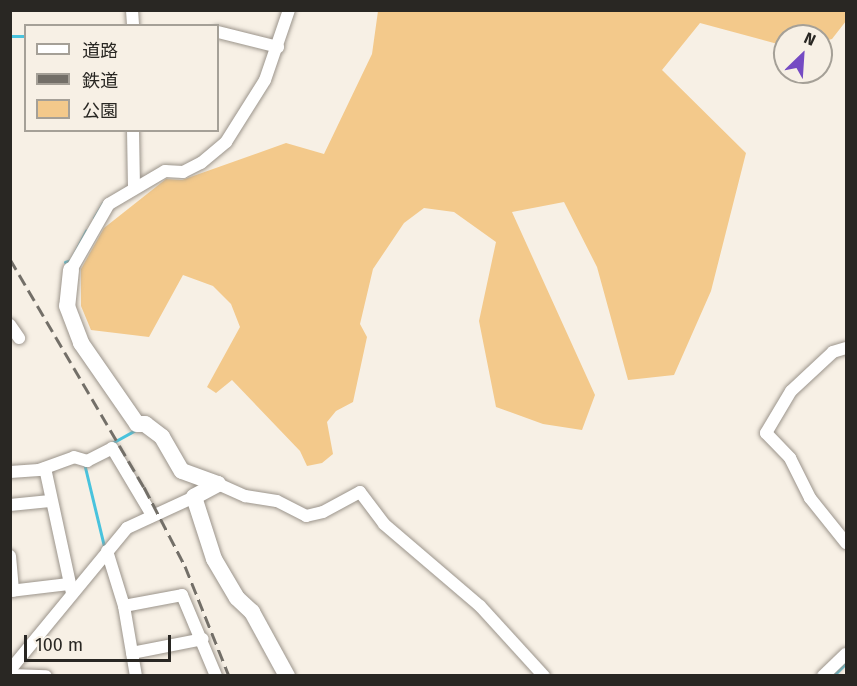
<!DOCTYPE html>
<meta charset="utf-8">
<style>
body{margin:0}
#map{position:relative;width:857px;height:686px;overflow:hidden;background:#f7f0e5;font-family:"Fira Sans","Noto Sans JP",sans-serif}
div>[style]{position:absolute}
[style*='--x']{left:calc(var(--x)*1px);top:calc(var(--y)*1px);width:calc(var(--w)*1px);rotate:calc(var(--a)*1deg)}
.green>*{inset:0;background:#f3c98b}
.stream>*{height:3px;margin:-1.5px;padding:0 1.5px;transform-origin:1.5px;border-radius:1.5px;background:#49c3dd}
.roads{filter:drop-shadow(0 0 2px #9b948b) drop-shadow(0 0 2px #9b948b)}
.street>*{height:12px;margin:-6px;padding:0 6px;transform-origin:6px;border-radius:6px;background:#fff}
.secondary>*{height:16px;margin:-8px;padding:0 8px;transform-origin:8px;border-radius:8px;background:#fff}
.rail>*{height:3px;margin-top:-1.5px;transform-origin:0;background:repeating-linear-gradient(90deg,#736f68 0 12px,transparent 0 18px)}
span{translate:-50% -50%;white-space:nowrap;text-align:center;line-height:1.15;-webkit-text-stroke:6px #f7f0e5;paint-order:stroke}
.frame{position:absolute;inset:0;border:12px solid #292723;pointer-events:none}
.legend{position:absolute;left:24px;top:24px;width:195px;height:108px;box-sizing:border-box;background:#f7f0e5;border:2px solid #a5a097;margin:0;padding:8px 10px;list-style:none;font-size:18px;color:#292723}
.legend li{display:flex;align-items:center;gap:12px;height:30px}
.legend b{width:30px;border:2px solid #a5a097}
.north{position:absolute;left:773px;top:24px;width:60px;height:60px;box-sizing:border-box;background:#f7f0e5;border:2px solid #a5a097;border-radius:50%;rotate:25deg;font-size:16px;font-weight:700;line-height:24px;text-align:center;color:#292723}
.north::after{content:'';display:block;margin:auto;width:21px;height:27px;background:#754bc3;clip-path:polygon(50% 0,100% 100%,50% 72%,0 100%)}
.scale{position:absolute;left:24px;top:635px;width:147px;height:27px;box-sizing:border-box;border:3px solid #292723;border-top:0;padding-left:8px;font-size:18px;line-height:21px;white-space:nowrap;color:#292723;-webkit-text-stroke:4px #f7f0e5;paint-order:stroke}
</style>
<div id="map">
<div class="green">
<div style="clip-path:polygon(378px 11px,846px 11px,846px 21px,832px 39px,821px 42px,821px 36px,785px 36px,785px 46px,700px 23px,662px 70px,746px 153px,711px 291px,674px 375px,628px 380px,597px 267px,564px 202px,512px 212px,595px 395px,582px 430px,543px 424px,496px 407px,479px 321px,496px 242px,454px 212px,424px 208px,404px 223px,373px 269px,360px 324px,367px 337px,353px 402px,336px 411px,327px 422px,333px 454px,322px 463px,307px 466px,300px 451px,232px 380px,216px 393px,207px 387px,240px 327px,231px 304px,213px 286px,183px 275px,149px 337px,91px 330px,81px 306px,81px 269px,104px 228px,166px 179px,182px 180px,286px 143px,324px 154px,372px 54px)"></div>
</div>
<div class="stream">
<div style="--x:10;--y:36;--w:16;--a:0"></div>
<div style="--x:94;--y:218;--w:17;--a:-59"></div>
<div style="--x:65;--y:262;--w:6;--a:-18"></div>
<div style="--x:71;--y:260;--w:33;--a:-63"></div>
<div style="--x:112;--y:443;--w:26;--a:-29"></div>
<div style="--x:84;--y:463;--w:85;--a:76.5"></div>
<div style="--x:833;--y:676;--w:18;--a:-45"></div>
</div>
<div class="roads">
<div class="street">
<div style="--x:132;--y:10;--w:16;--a:86"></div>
<div style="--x:218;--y:32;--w:62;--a:14"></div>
<div style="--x:133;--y:130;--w:58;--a:89"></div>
<div style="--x:71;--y:270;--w:76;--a:-60.1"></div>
<div style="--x:109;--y:204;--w:65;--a:-30.5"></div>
<div style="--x:165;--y:171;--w:18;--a:3"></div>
<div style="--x:183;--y:172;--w:20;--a:-27"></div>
<div style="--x:201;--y:163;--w:33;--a:-40"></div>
<div style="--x:226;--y:142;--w:73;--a:-57.8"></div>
<div style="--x:265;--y:80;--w:74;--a:-71.1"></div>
<div style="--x:10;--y:325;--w:16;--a:55"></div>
<div style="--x:846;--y:348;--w:14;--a:163"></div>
<div style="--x:833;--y:352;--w:57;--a:137.1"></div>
<div style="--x:791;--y:391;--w:49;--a:120.8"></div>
<div style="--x:766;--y:433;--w:35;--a:46"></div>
<div style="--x:790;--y:458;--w:45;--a:63.4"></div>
<div style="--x:810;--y:498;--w:58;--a:51.3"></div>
<div style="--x:45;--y:468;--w:128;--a:77.8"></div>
<div style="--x:10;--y:472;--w:29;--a:-4"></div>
<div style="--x:39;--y:470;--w:37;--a:-20"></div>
<div style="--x:74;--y:457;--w:14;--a:17"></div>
<div style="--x:87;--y:461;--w:28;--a:-27"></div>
<div style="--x:112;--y:448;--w:78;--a:59.2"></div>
<div style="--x:218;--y:484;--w:30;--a:24"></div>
<div style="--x:245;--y:496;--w:32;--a:9"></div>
<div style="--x:277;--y:501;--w:33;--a:27"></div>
<div style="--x:306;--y:516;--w:17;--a:-13"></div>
<div style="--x:323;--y:512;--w:42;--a:-28.4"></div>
<div style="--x:360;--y:492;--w:40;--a:53"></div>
<div style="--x:384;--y:524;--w:126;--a:40.5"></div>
<div style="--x:480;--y:606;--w:95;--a:47.6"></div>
<div style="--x:10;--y:505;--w:40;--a:-5.7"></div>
<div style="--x:107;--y:551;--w:58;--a:72.8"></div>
<div style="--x:124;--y:606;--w:71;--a:80.3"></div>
<div style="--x:10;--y:556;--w:35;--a:85"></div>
<div style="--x:10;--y:591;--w:59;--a:-6.8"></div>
<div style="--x:124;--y:606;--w:59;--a:-10.7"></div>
<div style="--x:182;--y:595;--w:88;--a:67.2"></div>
<div style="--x:132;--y:653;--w:72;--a:-11.2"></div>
<div style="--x:10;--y:670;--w:184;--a:-50.5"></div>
<div style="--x:127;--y:528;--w:74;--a:-24.8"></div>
<div style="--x:10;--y:675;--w:36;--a:2"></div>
<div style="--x:823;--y:676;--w:32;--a:-44"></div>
</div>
<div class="secondary">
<div style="--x:71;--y:270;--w:36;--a:96"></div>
<div style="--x:67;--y:306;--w:40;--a:69"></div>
<div style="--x:81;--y:343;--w:98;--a:55.3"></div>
<div style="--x:137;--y:424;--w:8;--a:0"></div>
<div style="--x:145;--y:424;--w:21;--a:37"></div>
<div style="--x:162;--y:437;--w:39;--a:60"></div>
<div style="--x:182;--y:471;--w:38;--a:20"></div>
<div style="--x:218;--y:484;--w:27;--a:152"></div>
<div style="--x:194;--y:497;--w:65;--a:72.1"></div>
<div style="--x:214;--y:559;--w:45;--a:59.5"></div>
<div style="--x:237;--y:598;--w:21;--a:43"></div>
<div style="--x:252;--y:612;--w:73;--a:61.3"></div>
</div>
</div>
<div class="rail">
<div style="--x:10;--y:259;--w:264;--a:59.6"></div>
<div style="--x:144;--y:487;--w:89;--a:62.6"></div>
<div style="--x:185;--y:566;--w:118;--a:68.2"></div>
</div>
<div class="frame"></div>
<ul class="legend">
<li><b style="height:8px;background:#fff"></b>道路</li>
<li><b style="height:8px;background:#736f68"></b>鉄道</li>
<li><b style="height:16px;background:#f3c98b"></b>公園</li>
</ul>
<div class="north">N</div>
<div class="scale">100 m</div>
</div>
